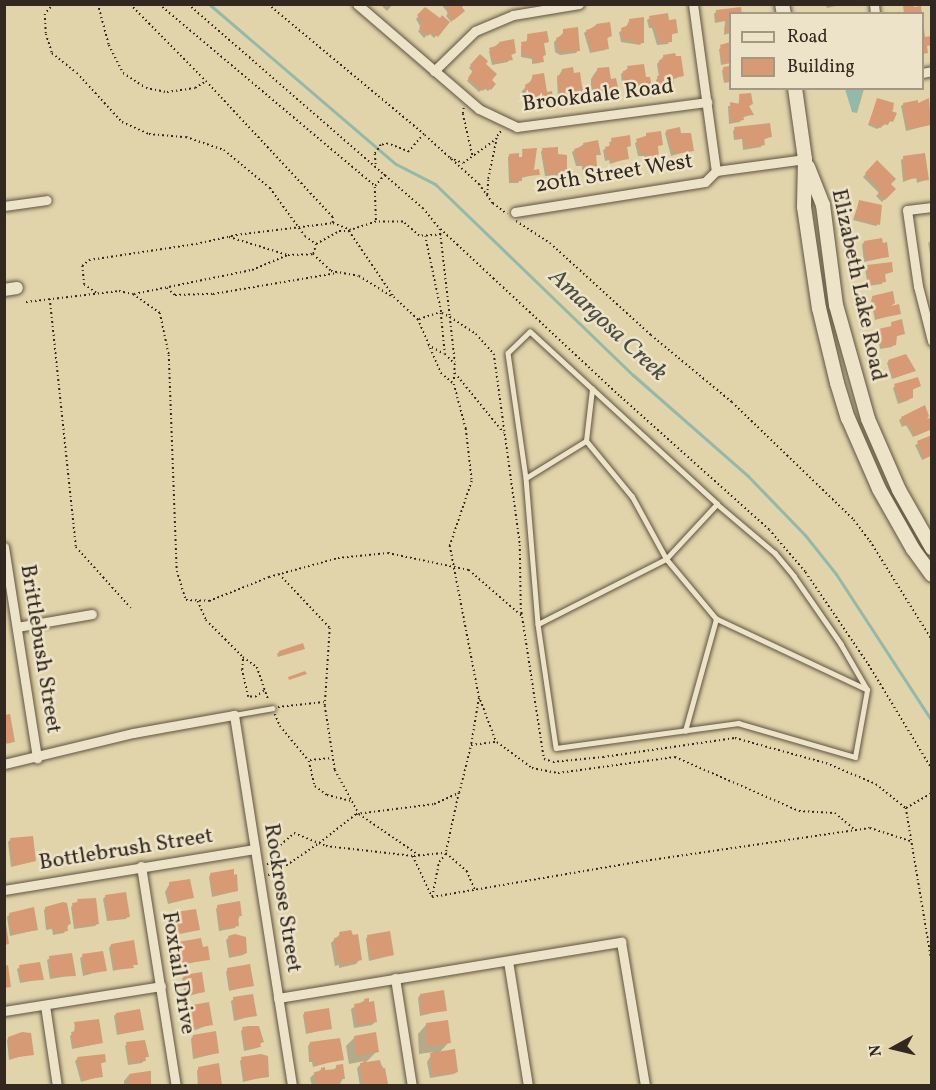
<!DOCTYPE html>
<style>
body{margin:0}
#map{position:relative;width:936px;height:1090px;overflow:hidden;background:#e1d4aa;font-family:Vollkorn,serif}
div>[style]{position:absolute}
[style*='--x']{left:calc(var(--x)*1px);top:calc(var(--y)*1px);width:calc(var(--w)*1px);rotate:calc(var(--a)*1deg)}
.water>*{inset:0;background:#94b8a9}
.shadow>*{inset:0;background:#0003}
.stream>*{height:3px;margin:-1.5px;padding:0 1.5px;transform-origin:1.5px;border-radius:1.5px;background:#94b8a9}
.building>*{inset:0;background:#d79a75}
.path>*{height:1.5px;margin-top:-0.75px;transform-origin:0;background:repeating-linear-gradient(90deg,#33281f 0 1.5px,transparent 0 4.5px)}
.roads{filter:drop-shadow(0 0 2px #5e5342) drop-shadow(0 0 2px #5e5342)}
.service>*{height:4.5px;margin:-2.25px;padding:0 2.25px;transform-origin:2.25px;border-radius:2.25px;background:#ece3c8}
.minor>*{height:9px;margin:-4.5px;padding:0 4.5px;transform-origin:4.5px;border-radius:4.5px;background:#ece3c8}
.tertiary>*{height:12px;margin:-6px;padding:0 6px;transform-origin:6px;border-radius:6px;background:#ece3c8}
.secondary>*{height:14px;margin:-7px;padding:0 7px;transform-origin:7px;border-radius:7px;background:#ece3c8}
span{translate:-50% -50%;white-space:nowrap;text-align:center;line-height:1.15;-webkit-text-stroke:5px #ece3c8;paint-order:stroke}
.street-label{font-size:22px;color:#33281f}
.water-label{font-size:24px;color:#4b4c42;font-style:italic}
.frame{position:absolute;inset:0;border:6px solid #33281f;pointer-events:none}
.legend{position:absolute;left:729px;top:12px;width:195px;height:78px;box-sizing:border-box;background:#ece3c8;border:2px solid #a29884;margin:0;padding:8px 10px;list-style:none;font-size:18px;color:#33281f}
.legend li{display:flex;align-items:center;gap:12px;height:30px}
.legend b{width:30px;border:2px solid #a29884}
.north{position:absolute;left:864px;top:1018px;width:60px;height:60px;-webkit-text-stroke:4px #ece3c8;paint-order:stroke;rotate:262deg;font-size:16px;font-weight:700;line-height:24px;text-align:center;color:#33281f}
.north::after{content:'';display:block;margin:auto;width:21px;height:27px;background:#33281f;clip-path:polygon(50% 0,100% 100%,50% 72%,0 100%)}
</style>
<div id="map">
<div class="water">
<div style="clip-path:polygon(845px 89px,864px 89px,857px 113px,852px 112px)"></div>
</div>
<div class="shadow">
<div style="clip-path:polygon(380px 4px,393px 4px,387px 11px)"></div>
<div style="clip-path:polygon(441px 4px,462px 4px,460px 7px,463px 11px,451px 22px,446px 16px,448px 13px)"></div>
<div style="clip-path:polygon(825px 4px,844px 4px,827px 8px)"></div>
<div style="clip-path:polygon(425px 9px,439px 20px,448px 22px,434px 38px,429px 33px,424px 38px,418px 31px,421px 28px,416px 19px)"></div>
<div style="clip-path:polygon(716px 12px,730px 14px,730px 33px,724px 35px,725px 21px,715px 23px,714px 14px)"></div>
<div style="clip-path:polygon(650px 18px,668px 22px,677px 32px,671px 35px,668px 44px,657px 45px,652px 28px,649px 28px,647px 20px)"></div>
<div style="clip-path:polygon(629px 21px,642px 42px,640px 45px,621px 42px,619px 32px,625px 29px)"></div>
<div style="clip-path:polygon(596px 25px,611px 36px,606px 39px,607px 48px,605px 50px,590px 53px,584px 33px)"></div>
<div style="clip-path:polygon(563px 33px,578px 50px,576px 53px,560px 55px,555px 52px,554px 42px)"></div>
<div style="clip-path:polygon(528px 35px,547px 42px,543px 44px,544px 55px,540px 63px,532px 64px,532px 59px,521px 57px,521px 46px,526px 43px)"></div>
<div style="clip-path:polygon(730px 39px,730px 63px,721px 65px,719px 49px,729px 44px)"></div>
<div style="clip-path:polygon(499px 43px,515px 53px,510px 56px,508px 62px,492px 65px,489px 51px)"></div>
<div style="clip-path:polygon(480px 56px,489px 81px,494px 85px,488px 91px,484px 88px,479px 92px,467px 81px,473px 72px,469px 68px)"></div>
<div style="clip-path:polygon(664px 56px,682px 76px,671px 80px,670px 86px,657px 88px,656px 80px,659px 77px,657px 64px)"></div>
<div style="clip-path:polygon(628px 68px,644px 79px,650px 87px,631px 92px,630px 84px,622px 85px,621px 74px)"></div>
<div style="clip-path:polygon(724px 68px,730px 68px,730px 82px,724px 83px,722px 71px)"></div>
<div style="clip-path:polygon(562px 70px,572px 75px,578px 74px,585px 97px,583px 99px,570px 101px,569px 96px,558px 97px,557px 79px)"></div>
<div style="clip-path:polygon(597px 70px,610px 80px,617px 92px,615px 94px,601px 96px,601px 93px,591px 93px,591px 79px)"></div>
<div style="clip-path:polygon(533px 76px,552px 101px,548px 105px,531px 108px,530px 101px,523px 101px,522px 91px,529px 84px)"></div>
<div style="clip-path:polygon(740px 96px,751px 104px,748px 107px,752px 114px,742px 118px,740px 122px,729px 124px,728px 106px,738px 105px)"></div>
<div style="clip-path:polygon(878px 99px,893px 104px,891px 121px,877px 129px,868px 125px)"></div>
<div style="clip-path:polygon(904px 104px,929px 125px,906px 131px,901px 106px)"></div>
<div style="clip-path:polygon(735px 129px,770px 137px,763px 140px,761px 147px,743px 150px,742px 139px,734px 140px,733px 131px)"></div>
<div style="clip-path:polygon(667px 131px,680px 135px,692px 150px,671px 156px,665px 133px)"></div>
<div style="clip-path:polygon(645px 136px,646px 144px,661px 144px,656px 147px,658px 156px,655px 159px,645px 160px,644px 156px,638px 156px,635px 143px)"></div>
<div style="clip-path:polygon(629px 137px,630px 145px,626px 148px,628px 158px,610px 164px,609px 160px,605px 161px,603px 150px,610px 147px,609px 142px)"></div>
<div style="clip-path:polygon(584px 144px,599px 154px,594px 157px,596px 166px,593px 168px,582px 170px,582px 166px,576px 166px,572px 152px)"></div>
<div style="clip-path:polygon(543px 149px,556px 155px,566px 173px,564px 175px,545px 176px,541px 152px)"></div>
<div style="clip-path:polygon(523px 150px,532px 171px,538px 174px,521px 178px,518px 183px,509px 183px,508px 157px,510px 155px,521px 164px)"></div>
<div style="clip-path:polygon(904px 158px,928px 179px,917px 183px,916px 177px,903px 182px,901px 160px)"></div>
<div style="clip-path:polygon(877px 162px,894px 189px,882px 202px,876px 196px,879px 193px,863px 177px)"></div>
<div style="clip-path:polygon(859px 202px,878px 224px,876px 226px,853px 220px)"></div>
<div style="clip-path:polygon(932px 240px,932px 259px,931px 260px,928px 243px)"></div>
<div style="clip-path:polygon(864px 242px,887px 257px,864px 262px,862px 245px)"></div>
<div style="clip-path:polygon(868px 267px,892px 272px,883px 275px,882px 284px,868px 286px,865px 269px)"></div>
<div style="clip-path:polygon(873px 297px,887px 308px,899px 313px,875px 320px,871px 300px)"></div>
<div style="clip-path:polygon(892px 323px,904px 333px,895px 337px,892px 347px,880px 349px,877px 333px,890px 328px)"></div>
<div style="clip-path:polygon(889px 361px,914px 371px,892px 379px,887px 363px)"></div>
<div style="clip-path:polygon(895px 386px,920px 386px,912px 390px,909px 400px,898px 404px,893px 388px)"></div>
<div style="clip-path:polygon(902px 418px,932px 429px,913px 437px,906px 425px,902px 427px,899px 420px)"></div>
<div style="clip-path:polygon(932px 436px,932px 455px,922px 460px,915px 445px)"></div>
<div style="clip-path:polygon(303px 648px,278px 657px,277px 654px,279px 652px)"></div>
<div style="clip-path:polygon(4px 716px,13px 741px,11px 743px,4px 744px)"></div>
<div style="clip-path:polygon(10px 840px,35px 861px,11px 867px,8px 842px)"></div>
<div style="clip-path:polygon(211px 874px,233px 876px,237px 891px,212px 897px,209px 877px)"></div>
<div style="clip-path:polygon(170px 883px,192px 898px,168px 904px,165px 892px)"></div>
<div style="clip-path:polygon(106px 896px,128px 916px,126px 919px,107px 921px,103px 899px)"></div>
<div style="clip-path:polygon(78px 901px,98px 923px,95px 926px,74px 929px,71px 907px)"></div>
<div style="clip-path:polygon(218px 906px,240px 915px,235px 928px,219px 931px,216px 909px)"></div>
<div style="clip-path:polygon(46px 908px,69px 924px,64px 933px,53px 935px,52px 929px,46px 930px,44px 910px)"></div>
<div style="clip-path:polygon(10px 914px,36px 930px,10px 936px,7px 917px)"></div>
<div style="clip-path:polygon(177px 914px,198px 930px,175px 935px,174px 916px)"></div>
<div style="clip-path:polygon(340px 934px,360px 959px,356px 964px,339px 968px,339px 965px,335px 966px,331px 943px)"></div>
<div style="clip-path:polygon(368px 936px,393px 955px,369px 961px,366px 939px)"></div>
<div style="clip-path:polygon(228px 938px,246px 953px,243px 955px,229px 958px,226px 940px)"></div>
<div style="clip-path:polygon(179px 943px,201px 948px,208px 959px,178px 966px,175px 954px)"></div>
<div style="clip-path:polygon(111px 945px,136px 964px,113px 971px,109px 948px)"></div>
<div style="clip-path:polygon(83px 956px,105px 970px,83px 976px,80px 958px)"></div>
<div style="clip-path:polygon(50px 958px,74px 975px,50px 979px,47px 960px)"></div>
<div style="clip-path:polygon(20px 967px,42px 979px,20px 983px,17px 969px)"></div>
<div style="clip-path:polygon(228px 969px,252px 985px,229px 991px,226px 972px)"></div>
<div style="clip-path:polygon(184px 977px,203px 992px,185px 997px,182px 979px)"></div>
<div style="clip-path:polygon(420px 995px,445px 1010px,420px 1016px,418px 998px)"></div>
<div style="clip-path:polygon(234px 999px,255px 1015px,234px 1021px,231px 1001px)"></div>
<div style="clip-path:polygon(365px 1000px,376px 1021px,372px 1025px,354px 1028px,351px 1009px)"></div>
<div style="clip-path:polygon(187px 1007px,211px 1024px,190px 1032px,185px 1027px,185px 1010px)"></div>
<div style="clip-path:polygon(305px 1013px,331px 1028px,306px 1034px,303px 1015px)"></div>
<div style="clip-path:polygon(116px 1014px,142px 1030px,117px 1035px,114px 1016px)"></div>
<div style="clip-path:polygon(75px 1023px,101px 1043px,72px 1049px,70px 1036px,74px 1033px)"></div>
<div style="clip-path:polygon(426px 1025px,449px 1042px,439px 1053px,457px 1072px,454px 1074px,430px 1078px,427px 1062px,433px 1052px,419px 1054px,418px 1034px)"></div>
<div style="clip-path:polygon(243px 1029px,262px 1042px,257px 1048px,244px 1051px,241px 1031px)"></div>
<div style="clip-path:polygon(193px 1036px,218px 1053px,193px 1059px,191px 1039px)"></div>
<div style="clip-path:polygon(10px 1037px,32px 1053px,9px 1060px,7px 1040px)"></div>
<div style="clip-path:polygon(355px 1037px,377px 1051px,365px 1063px,379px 1061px,384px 1069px,384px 1086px,360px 1086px,357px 1068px,364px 1061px,349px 1064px,346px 1046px)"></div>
<div style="clip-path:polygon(310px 1043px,342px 1059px,313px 1067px,312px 1062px,309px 1062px,308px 1046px)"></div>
<div style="clip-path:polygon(127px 1044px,147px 1056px,142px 1063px,128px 1065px,125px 1046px)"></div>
<div style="clip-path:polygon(78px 1058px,104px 1062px,100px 1064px,101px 1076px,81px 1082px,75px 1061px)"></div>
<div style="clip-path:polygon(242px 1059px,267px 1076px,243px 1082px,240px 1061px)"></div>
<div style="clip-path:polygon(337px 1066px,343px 1078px,339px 1086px,312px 1086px,310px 1078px,314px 1074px,322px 1069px,324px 1072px,333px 1071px)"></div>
<div style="clip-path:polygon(199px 1068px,221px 1085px,198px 1086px,197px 1071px)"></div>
<div style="clip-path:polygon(129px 1075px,150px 1086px,124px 1086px,124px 1081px)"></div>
</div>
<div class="stream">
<div style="--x:209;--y:4;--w:246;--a:40.6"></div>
<div style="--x:396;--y:164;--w:44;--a:27.1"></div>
<div style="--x:435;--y:184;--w:275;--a:44"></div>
<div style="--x:633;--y:375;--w:153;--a:41.3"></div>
<div style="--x:748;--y:476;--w:82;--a:46"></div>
<div style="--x:805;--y:535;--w:50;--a:51.5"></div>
<div style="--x:836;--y:574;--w:176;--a:56.9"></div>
</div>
<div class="building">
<div style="clip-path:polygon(445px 4px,465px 4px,462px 7px,465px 11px,454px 20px,447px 13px,450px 10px)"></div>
<div style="clip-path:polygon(914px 4px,914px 7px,921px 6px,922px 14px,904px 14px,903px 5px)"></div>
<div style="clip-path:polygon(425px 7px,440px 18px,442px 15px,450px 22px,438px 37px,432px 32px,428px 36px,419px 28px,423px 24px,417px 15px)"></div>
<div style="clip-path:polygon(741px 7px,742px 14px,730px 14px,730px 32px,726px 33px,724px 28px,728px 26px,727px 20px,717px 21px,716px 10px)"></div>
<div style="clip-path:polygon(668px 13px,669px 20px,676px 19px,678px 33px,672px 34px,672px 42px,660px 43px,655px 26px,651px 27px,649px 16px)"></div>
<div style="clip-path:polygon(644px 17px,644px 43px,634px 44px,634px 40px,623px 40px,621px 28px,629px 25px,629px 19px)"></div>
<div style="clip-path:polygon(610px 22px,612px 36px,607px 37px,609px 49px,592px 51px,586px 30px,596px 27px,596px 24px)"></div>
<div style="clip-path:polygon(578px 27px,580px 51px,560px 52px,556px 38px,563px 35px,563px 29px)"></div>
<div style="clip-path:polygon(924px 28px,925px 37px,931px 36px,932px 45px,927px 46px,928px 53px,922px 54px)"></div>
<div style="clip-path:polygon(547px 31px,549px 42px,544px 43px,546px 55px,543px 56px,544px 62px,534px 63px,534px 57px,523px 55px,521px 42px,528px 41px,527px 34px)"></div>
<div style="clip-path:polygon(514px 39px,516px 53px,511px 54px,513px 60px,495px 63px,489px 48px,499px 45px,499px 42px)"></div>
<div style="clip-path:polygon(730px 42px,730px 63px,723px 64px,720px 45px)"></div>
<div style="clip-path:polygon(675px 53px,676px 56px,681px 56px,684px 76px,673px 78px,674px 84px,659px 86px,657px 76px,661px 75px,659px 60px,664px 59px,663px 55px)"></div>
<div style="clip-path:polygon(480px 54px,488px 61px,486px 64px,497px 74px,492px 80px,496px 84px,491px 90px,487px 87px,483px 91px,468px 78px,474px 69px,470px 65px)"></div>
<div style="clip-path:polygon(644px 64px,646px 77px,650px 77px,652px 87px,633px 90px,632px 83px,624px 84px,623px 71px,628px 70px,627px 66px)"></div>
<div style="clip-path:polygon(730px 66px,730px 81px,726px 82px,723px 67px)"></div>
<div style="clip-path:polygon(573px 67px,574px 73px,580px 72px,582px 87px,585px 87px,587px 97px,572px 99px,571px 94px,560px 95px,557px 76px,562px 74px,562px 69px)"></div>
<div style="clip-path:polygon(609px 67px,611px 79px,616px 78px,619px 92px,603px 95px,603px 91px,593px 92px,593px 75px,598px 74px,597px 68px)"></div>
<div style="clip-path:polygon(544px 73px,547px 92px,552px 91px,554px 102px,534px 104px,534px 98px,527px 98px,525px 85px,533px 80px,532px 75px)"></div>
<div style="clip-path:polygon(751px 93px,753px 104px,749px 106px,754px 115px,743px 116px,744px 120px,731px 122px,730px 102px,740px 104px,739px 94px)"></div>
<div style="clip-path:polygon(877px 98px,894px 103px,893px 110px,889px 110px,897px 113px,893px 122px,890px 121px,888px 125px,883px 124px,881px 128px,869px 123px)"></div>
<div style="clip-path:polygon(929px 98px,931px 125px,908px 129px,903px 103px,918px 100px,918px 103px)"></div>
<div style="clip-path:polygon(770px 123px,772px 137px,764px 138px,765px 145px,745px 148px,744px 137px,736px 139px,734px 127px)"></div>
<div style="clip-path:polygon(680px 127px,681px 133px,691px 133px,694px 151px,674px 154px,666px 130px)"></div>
<div style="clip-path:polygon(661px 131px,663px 145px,658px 146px,659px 157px,647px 158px,646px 154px,641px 154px,636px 139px,646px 136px,646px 133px)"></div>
<div style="clip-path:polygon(630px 135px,631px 146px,627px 147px,629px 159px,612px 162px,612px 159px,607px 159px,605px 147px,612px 145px,611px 138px)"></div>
<div style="clip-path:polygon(598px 140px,601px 155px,596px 155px,597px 166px,584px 168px,584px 164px,579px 164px,574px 149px,584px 146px,583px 143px)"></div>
<div style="clip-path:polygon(558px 147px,558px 154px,567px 155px,567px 173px,547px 174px,542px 148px)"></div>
<div style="clip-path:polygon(537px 148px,534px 170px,539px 169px,540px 175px,522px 176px,522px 181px,511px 181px,509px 154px,519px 153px,519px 157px,523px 157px,522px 149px)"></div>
<div style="clip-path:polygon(925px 153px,929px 180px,919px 181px,918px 174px,917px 178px,905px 180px,903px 156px)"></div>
<div style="clip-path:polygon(877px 160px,896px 179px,891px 184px,896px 189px,885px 200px,878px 193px,881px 190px,865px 173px)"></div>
<div style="clip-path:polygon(859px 200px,882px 205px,880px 225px,855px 218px)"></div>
<div style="clip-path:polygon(882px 238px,883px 243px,887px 242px,889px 257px,866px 260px,864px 241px)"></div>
<div style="clip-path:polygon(892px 262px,893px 272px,885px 273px,886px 282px,870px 284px,867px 265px)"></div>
<div style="clip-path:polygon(893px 291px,895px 303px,891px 306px,899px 304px,901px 314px,877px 319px,872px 296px)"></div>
<div style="clip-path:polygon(902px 319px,905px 334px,897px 336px,896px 345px,883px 348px,878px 329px,892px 326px,891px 322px)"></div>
<div style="clip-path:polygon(906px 354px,916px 371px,894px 378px,888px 360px)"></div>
<div style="clip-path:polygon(918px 377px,921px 386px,913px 389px,913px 398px,900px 402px,894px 384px)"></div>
<div style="clip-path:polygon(925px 405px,929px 416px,927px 419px,932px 417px,932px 429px,915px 436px,911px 427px,909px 424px,905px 426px,901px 417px)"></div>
<div style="clip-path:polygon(932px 435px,932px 455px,924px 459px,917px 441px)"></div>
<div style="clip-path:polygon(303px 643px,305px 649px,281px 656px,279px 651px)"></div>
<div style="clip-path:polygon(305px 671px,307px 674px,289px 680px,288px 677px)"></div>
<div style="clip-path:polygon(10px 714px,15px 742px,6px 743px,4px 715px)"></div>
<div style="clip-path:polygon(33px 836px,36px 861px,13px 866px,10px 838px)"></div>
<div style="clip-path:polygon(234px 869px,234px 875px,237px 874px,238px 891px,214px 895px,210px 873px)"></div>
<div style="clip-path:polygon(190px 879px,194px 898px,170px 902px,167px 888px,170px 888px,169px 882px)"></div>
<div style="clip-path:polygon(126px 892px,130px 917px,109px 920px,105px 895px)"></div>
<div style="clip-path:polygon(96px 898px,99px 924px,76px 927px,72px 903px,78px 902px,77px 899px)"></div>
<div style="clip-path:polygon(240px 901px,242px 916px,238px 916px,239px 926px,221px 929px,217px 905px)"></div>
<div style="clip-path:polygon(63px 902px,67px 903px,71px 924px,67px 925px,68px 931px,55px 933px,54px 927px,48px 928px,45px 907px)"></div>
<div style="clip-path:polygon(34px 907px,38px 930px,12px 934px,9px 913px)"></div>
<div style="clip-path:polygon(196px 909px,200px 930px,177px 934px,176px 912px)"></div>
<div style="clip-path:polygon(6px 924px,9px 944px,4px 945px,4px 925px)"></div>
<div style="clip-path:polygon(351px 930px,353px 935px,358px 934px,362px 960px,343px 965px,342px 962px,338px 962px,334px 938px,340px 937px,339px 932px)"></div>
<div style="clip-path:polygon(390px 931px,394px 955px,371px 959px,367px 935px)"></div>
<div style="clip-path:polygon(235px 934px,246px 937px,247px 953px,231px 956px,228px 936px)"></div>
<div style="clip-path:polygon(201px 938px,203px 947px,208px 946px,210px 960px,180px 964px,178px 952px,176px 952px,178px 942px)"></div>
<div style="clip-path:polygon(134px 940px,138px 965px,133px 965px,134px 968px,115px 970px,111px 944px)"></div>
<div style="clip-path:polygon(103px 951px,107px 971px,85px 974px,82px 954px)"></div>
<div style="clip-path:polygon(72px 953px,76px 976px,52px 977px,49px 956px)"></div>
<div style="clip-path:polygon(40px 962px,44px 980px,22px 981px,19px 965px)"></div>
<div style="clip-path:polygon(250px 964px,254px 986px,231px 990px,227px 968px)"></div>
<div style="clip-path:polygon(8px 965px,11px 987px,4px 988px,4px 966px)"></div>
<div style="clip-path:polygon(202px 972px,205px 992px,187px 995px,183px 975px)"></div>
<div style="clip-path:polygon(444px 990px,447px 1011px,422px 1014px,420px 994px)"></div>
<div style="clip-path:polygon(253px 994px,257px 1016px,236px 1019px,233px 997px)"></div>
<div style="clip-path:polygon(369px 998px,369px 1002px,374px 1001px,377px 1022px,358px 1025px,354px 1004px,365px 1002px,364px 999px)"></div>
<div style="clip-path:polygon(209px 1002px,213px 1025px,194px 1028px,192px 1030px,187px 1024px,187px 1006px)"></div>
<div style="clip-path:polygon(329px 1008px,332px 1029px,308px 1033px,304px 1012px)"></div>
<div style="clip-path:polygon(140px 1009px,144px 1030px,119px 1034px,116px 1013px)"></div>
<div style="clip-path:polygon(99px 1019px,103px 1043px,74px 1048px,71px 1032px,76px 1031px,74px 1022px)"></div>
<div style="clip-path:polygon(448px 1020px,451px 1043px,427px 1046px,426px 1023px)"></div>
<div style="clip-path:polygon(249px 1026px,259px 1026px,264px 1042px,260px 1043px,261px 1047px,246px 1049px,242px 1027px)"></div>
<div style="clip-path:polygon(216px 1031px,219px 1053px,195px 1057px,192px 1046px,193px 1035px)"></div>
<div style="clip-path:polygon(22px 1032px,31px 1033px,34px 1055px,11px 1058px,8px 1037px)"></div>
<div style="clip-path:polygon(376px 1032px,379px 1052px,357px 1056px,354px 1036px)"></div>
<div style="clip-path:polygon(340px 1038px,344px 1060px,315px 1065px,314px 1060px,311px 1061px,310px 1042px)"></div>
<div style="clip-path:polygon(145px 1040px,149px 1057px,145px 1057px,146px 1061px,130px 1063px,126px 1042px)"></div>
<div style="clip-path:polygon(455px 1049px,458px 1072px,433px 1076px,430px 1053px)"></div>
<div style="clip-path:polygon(105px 1054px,106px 1062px,101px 1063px,103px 1077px,83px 1080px,77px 1057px)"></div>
<div style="clip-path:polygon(261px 1054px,268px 1056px,269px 1077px,245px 1080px,241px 1057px)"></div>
<div style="clip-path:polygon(380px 1060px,382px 1069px,385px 1068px,388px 1084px,364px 1086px,360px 1063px)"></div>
<div style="clip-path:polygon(219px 1063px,222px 1085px,200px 1086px,198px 1067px)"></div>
<div style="clip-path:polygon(343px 1064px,345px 1079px,340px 1079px,340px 1086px,318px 1086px,314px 1072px,321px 1071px,321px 1068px,325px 1067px,325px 1070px,337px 1069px,336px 1065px)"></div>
<div style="clip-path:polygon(149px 1071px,151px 1071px,151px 1086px,130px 1086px,129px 1074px)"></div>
</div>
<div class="path">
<div style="--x:54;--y:4;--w:13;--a:132"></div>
<div style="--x:45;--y:14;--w:20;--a:87"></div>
<div style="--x:46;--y:34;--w:20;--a:72"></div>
<div style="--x:52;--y:53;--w:32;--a:39"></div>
<div style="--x:77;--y:73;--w:67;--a:47.4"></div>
<div style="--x:122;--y:122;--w:30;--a:24"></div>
<div style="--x:149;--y:134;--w:37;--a:5"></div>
<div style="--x:186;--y:137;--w:40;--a:18.9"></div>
<div style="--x:224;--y:150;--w:60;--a:39.6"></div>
<div style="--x:270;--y:188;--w:59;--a:53.9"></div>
<div style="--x:305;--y:236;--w:14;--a:36"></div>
<div style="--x:98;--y:4;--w:42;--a:75"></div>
<div style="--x:109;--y:45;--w:31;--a:63"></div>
<div style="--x:123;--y:73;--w:27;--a:33"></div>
<div style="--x:146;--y:88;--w:21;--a:11"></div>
<div style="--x:167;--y:92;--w:28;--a:-8"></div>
<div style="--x:195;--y:88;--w:13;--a:-32"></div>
<div style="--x:206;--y:81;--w:186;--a:47"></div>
<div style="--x:333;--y:217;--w:6;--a:90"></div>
<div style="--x:130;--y:4;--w:107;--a:45.4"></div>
<div style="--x:159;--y:4;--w:282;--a:40.1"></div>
<div style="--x:375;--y:186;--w:16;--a:-50"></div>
<div style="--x:188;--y:4;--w:311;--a:41"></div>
<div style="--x:423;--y:208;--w:27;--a:51"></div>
<div style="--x:268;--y:4;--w:203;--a:39.8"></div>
<div style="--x:424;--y:134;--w:23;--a:130"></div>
<div style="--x:409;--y:152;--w:22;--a:-159"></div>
<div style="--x:388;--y:144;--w:7;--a:172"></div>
<div style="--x:381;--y:145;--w:11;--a:124"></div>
<div style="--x:375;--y:154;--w:12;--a:85"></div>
<div style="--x:464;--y:108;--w:6;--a:99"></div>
<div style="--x:463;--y:114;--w:44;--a:76.9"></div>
<div style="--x:425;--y:135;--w:73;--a:42.2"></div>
<div style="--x:479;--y:184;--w:24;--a:54"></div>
<div style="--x:493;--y:203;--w:18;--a:38"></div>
<div style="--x:450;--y:158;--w:14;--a:21"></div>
<div style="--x:463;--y:163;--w:41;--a:-36"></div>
<div style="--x:375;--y:187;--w:34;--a:88"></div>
<div style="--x:487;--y:195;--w:16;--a:-86"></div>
<div style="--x:488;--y:179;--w:44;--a:-78.2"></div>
<div style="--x:497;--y:136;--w:6;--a:-51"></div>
<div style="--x:516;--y:221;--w:40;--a:32.9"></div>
<div style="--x:550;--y:243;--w:137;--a:42.3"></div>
<div style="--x:651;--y:335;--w:105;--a:39.6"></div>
<div style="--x:732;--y:402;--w:170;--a:44"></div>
<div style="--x:854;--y:520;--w:26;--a:53"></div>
<div style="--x:870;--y:541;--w:117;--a:57.9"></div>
<div style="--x:441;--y:235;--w:22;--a:177"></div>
<div style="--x:419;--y:236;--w:21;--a:-139"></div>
<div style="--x:403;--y:222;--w:27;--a:180"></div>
<div style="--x:376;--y:222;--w:28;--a:162"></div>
<div style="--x:349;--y:231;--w:80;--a:55.7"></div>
<div style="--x:394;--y:297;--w:33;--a:43"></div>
<div style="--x:418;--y:319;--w:59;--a:66.9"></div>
<div style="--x:441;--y:373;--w:17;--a:40"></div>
<div style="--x:454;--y:384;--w:47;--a:75.1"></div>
<div style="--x:466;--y:429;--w:52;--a:83.4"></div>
<div style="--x:472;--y:481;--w:69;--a:108.7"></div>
<div style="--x:450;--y:546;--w:153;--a:79.1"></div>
<div style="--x:229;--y:237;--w:62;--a:17"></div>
<div style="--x:313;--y:254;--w:10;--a:-73"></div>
<div style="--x:316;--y:244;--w:26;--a:-29"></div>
<div style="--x:339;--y:231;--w:10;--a:0"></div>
<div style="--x:167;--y:288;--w:11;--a:41"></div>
<div style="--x:175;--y:295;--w:38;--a:-2"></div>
<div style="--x:213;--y:294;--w:126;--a:-9.6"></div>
<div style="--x:96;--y:293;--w:14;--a:-146"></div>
<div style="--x:84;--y:285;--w:19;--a:-96"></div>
<div style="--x:82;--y:266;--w:9;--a:-41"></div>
<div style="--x:89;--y:260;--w:108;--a:-8.5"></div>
<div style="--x:196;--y:244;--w:41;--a:-12.7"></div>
<div style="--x:236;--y:235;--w:98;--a:-7.1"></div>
<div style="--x:333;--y:223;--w:19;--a:21"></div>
<div style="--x:134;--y:294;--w:120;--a:-11.5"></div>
<div style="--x:252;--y:270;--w:39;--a:-23"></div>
<div style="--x:288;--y:255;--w:25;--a:-2"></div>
<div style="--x:313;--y:254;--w:25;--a:43"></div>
<div style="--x:331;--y:271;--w:28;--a:10"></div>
<div style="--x:359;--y:276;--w:40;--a:32"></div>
<div style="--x:50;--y:299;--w:249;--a:84"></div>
<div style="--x:76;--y:547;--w:82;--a:48"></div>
<div style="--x:26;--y:302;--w:94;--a:-6.7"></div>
<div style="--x:119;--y:291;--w:14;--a:12"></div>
<div style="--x:133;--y:294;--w:33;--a:35"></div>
<div style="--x:160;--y:313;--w:43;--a:77.9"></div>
<div style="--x:169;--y:355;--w:216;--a:87.9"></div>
<div style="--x:177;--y:571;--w:30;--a:73"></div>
<div style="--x:186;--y:600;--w:23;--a:2"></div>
<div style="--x:209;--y:601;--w:65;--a:-21.8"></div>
<div style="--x:269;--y:577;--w:72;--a:-15.4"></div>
<div style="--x:338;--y:558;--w:50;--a:-5.7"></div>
<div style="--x:388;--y:553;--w:83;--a:11.9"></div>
<div style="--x:469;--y:570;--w:70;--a:41"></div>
<div style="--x:441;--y:313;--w:41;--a:84.4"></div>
<div style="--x:445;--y:354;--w:14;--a:45"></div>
<div style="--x:455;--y:364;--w:18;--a:93"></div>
<div style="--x:442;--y:313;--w:9;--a:27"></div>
<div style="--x:450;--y:317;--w:45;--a:83.7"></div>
<div style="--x:419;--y:319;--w:23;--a:-18"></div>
<div style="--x:441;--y:312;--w:77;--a:-102"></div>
<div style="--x:428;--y:345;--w:18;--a:29"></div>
<div style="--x:455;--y:373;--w:77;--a:50.8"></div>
<div style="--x:279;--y:574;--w:74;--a:46.6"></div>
<div style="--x:330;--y:628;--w:78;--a:93.7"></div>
<div style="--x:325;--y:706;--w:65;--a:81.1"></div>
<div style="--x:335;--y:770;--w:50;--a:61.4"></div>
<div style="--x:359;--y:814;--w:74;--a:34.5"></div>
<div style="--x:198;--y:601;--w:21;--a:67"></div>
<div style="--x:206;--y:620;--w:52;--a:45"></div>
<div style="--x:264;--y:691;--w:10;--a:143"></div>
<div style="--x:256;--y:697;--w:8;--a:180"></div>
<div style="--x:248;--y:697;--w:28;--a:-103"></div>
<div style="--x:242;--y:670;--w:13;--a:-86"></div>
<div style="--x:243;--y:657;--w:17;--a:36"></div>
<div style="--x:257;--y:667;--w:36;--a:71"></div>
<div style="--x:278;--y:707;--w:46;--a:-6.2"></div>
<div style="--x:275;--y:714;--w:13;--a:67"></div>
<div style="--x:280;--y:726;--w:45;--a:50.4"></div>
<div style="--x:309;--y:761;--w:26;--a:77"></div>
<div style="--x:315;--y:786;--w:15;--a:37"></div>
<div style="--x:327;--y:795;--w:25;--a:14"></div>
<div style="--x:471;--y:744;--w:49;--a:-80.5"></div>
<div style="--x:479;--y:696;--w:48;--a:69.3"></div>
<div style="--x:310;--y:760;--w:22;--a:-5"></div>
<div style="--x:932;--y:770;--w:125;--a:-121.3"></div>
<div style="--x:867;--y:663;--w:110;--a:-124.3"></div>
<div style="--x:805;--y:572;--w:55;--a:-130.6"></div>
<div style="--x:769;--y:530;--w:201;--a:-138.2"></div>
<div style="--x:619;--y:396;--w:245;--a:-137"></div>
<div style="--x:440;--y:229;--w:89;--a:83.5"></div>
<div style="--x:450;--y:317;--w:31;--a:33"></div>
<div style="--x:476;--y:334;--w:27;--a:48"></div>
<div style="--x:494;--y:354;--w:193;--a:82.2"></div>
<div style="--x:520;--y:545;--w:63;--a:89.1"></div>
<div style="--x:521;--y:608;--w:153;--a:81.3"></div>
<div style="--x:544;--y:759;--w:9;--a:18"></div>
<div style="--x:553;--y:762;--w:50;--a:-5.7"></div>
<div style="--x:603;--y:757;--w:133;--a:-8.2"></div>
<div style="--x:735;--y:738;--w:94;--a:15.4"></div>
<div style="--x:826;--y:763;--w:54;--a:22.8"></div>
<div style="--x:876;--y:784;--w:38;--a:39"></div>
<div style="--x:906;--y:808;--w:30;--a:-30"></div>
<div style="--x:459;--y:793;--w:49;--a:-76"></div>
<div style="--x:471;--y:745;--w:26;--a:-7"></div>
<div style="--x:497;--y:742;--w:44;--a:36.6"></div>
<div style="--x:532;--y:768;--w:26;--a:11"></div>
<div style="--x:558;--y:773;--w:118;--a:-7.8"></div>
<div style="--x:675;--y:757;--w:135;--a:23.5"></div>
<div style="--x:799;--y:811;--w:36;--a:3"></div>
<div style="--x:835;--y:813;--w:25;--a:40"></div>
<div style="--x:906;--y:808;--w:158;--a:80.5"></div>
<div style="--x:414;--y:856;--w:31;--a:-6"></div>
<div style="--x:267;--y:865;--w:20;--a:-60"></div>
<div style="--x:277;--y:848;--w:23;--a:-41"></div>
<div style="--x:294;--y:833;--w:35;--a:22"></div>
<div style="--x:326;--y:846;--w:88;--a:6.6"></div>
<div style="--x:413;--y:856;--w:45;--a:65.1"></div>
<div style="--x:432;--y:897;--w:208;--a:-9.7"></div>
<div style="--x:637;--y:862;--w:235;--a:-8.3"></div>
<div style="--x:870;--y:828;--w:45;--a:18"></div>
<div style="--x:268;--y:875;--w:7;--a:-16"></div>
<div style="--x:275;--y:873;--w:53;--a:-34.3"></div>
<div style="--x:319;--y:843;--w:47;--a:-38.1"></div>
<div style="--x:356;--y:814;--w:79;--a:-7.3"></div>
<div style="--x:434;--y:804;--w:27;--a:-24"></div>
<div style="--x:459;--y:793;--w:61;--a:102.2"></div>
<div style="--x:446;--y:853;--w:28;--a:41"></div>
<div style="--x:467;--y:871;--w:21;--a:67"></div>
<div style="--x:432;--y:897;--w:36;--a:-79"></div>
<div style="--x:439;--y:862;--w:11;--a:-49"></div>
</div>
<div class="roads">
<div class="service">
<div style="--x:526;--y:478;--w:146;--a:85.3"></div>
<div style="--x:538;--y:624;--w:125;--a:81.7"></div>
<div style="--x:556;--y:748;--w:184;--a:-7.8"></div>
<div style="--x:738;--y:723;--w:122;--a:16.2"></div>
<div style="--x:855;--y:757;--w:68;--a:-79.8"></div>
<div style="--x:867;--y:690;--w:167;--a:-154.8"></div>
<div style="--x:716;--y:619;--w:78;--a:-129.8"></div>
<div style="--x:666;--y:559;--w:71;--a:-118.7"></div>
<div style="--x:632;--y:497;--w:72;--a:-129.4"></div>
<div style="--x:717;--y:504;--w:76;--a:40.2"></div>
<div style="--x:775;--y:553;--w:30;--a:50"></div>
<div style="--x:794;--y:576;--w:83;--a:55.3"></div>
<div style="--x:841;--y:644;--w:52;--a:60"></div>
<div style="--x:538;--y:624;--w:144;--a:-26.9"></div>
<div style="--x:666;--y:559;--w:75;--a:-47.2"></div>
<div style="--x:717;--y:504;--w:170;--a:-137.4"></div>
<div style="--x:592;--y:389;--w:84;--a:-137.4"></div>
<div style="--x:530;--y:332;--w:30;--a:136"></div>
<div style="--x:508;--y:353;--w:126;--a:81.8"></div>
<div style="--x:526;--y:478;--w:70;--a:-31.7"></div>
<div style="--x:586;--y:441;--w:52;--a:-83.4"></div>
<div style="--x:234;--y:715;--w:39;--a:-10"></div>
<div style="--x:685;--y:731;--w:116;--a:-74.5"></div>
</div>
<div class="minor">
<div style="--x:357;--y:4;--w:161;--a:40.7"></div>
<div style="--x:479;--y:109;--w:42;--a:25.3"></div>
<div style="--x:517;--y:127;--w:192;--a:-7.5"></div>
<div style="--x:693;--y:4;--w:169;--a:82.2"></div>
<div style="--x:874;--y:4;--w:10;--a:84"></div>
<div style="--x:434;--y:71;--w:57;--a:-44.3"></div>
<div style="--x:475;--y:31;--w:41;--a:-22.8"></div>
<div style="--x:513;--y:15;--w:67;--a:-9.5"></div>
<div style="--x:922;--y:73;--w:10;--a:-11"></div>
<div style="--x:716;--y:171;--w:90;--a:-7.7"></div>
<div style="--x:4;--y:206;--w:43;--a:-7.9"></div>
<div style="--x:932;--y:207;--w:25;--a:173"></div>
<div style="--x:907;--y:210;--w:77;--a:81.8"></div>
<div style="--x:918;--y:286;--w:57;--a:75.7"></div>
<div style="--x:515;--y:212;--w:192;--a:-9"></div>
<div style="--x:705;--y:182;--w:16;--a:-45"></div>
<div style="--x:4;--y:547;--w:214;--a:81.1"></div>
<div style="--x:17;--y:627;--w:76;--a:-9.8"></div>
<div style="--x:4;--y:764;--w:133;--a:-13.5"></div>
<div style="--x:133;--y:733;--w:103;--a:-10.1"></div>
<div style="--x:234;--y:715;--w:376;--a:81.1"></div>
<div style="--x:141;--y:866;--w:223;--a:81"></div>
<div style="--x:4;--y:890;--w:254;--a:-9.3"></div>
<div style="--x:508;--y:961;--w:127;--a:80.9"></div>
<div style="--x:395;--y:978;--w:109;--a:81.1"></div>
<div style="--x:278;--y:998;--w:348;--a:-9.3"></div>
<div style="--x:621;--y:942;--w:146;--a:80.5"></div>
<div style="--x:45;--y:1005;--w:82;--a:81.6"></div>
<div style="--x:4;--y:1011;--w:159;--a:-9"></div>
</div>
<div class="tertiary">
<div style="--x:4;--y:290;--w:13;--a:-9"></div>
</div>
<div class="secondary">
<div style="--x:782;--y:4;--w:10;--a:79"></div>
<div style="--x:795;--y:88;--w:72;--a:82"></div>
<div style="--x:805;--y:159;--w:48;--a:91.2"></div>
<div style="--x:804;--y:207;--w:102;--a:81.6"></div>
<div style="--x:819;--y:308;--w:77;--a:76.5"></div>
<div style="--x:837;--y:383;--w:37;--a:73"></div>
<div style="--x:848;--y:418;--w:77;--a:66.4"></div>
<div style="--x:879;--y:489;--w:69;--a:60.5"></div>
<div style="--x:913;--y:549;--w:32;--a:54"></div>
<div style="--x:808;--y:167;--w:41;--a:68.5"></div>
<div style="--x:823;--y:205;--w:101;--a:82.6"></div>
<div style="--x:836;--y:305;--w:118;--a:74.3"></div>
<div style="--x:868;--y:419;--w:77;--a:66.4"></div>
<div style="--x:899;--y:490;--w:67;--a:60.4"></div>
</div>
</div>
<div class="street-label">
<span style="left:598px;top:96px;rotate:-7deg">Brookdale Road</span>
<span style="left:614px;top:174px;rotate:-9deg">20th Street West</span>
<span style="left:858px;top:285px;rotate:78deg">Elizabeth Lake Road</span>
<span style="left:40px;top:649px;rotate:81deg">Brittlebush Street</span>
<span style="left:126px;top:850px;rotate:-9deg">Bottlebrush Street</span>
<span style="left:282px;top:898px;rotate:81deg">Rockrose Street</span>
<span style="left:178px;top:973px;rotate:81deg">Foxtail Drive</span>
</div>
<div class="water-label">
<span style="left:607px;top:326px;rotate:43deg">Amargosa Creek</span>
</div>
<div class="frame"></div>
<ul class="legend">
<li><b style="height:8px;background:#ece3c8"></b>Road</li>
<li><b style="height:16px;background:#d79a75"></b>Building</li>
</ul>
<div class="north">N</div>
</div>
